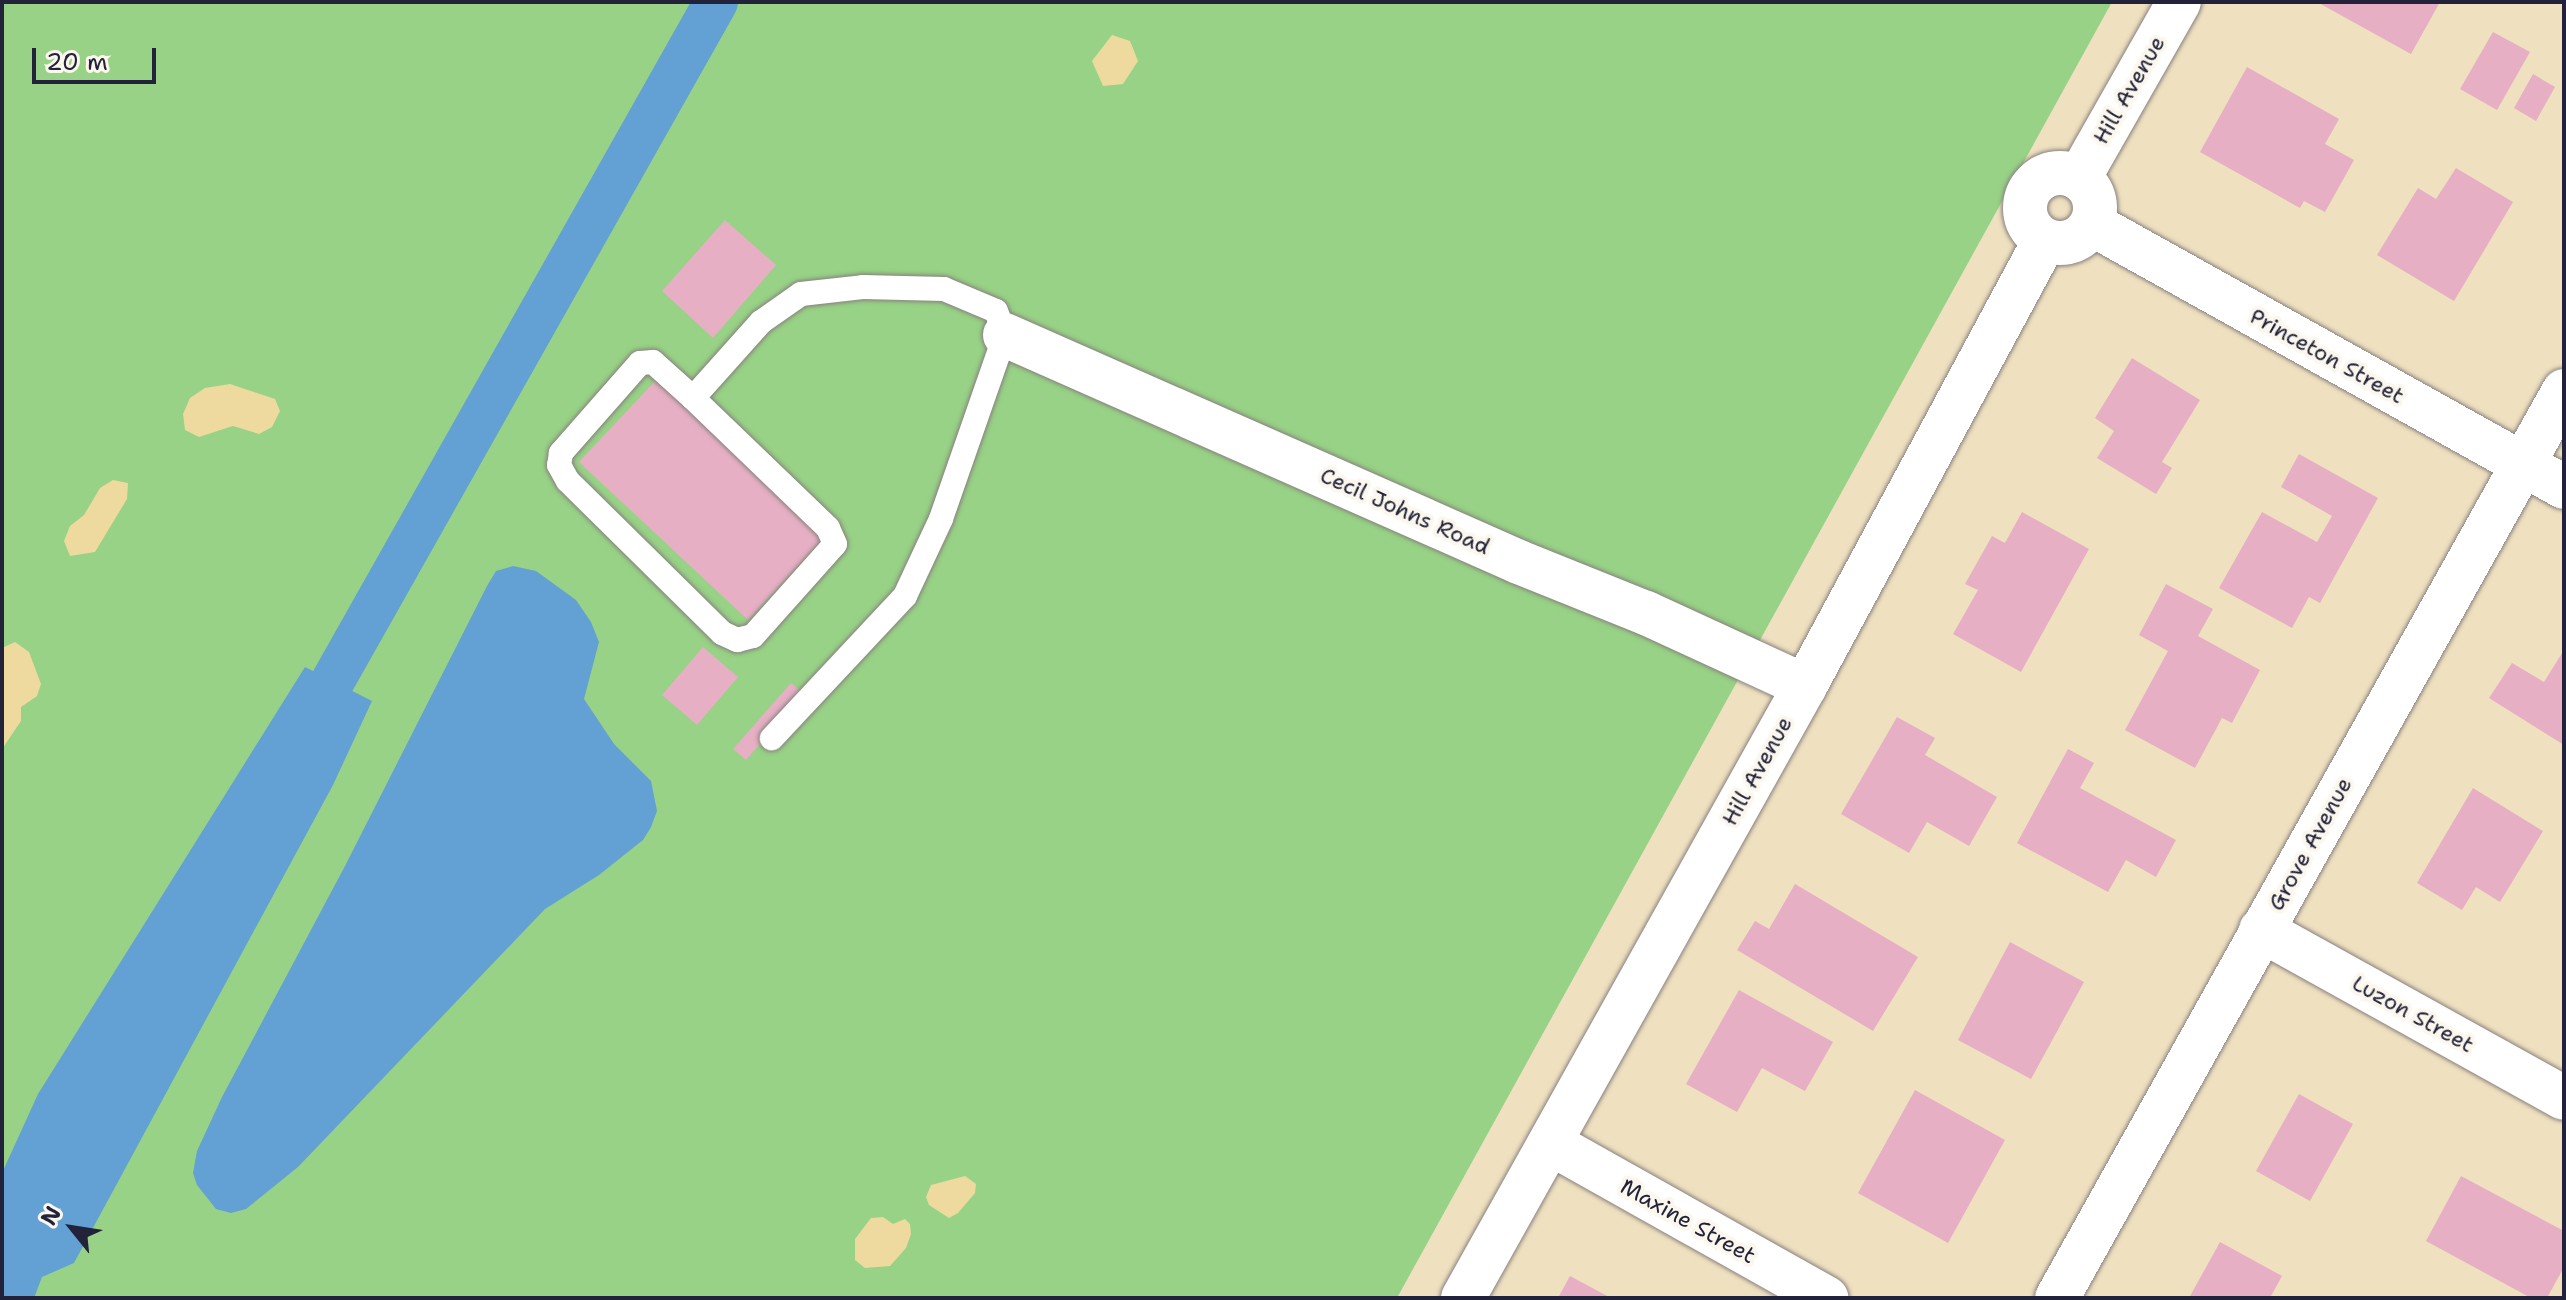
<!DOCTYPE html>
<style>
body{margin:0}
#map{position:relative;width:2566px;height:1300px;overflow:hidden;background:#efe0c0;font-family:"Shantell Sans",sans-serif}
div>[style]{position:absolute}
[style*='--x']{left:calc(var(--x)*1px);top:calc(var(--y)*1px);width:calc(var(--w)*1px);rotate:calc(var(--a)*1deg)}
.green>*{inset:0;background:#97d286}
.sand>*{inset:0;background:#eeda9e}
.water>*{inset:0;background:#63a0d4}
.canal>*{height:44px;margin:-22px;padding:0 22px;transform-origin:22px;border-radius:22px;background:#63a0d4}
.building>*{inset:0;background:#e6afc4}
.roads{filter:drop-shadow(0 0 2px #88817e) drop-shadow(0 0 2px #88817e)}
.lane>*{height:24px;margin:-12px;padding:0 12px;transform-origin:12px;border-radius:12px;background:#fff}
.street>*{height:44px;margin:-22px;padding:0 22px;transform-origin:22px;border-radius:22px;background:#fff}
.street>.ring{margin:-22px;padding:0;box-sizing:content-box;background:none;border:44px solid #fff;border-radius:50%}
span{translate:-50% -50%;white-space:nowrap;text-align:center;line-height:1.15;-webkit-text-stroke:8px #fbf7ec;paint-order:stroke}
.street-label{font-size:22px;color:#22223b}
.frame{position:absolute;inset:0;border:4px solid #22223b;pointer-events:none}
.north{position:absolute;left:32px;top:1188px;width:80px;height:80px;-webkit-text-stroke:6px #fbf7ec;paint-order:stroke;rotate:300deg;font-size:22px;font-weight:700;line-height:32px;text-align:center;color:#22223b}
.north::after{content:'';display:block;margin:auto;width:28px;height:36px;background:#22223b;clip-path:polygon(50% 0,100% 100%,50% 72%,0 100%)}
.scale{position:absolute;left:32px;top:48px;width:124px;height:36px;box-sizing:border-box;border:4px solid #22223b;border-top:0;padding-left:10px;font-size:24px;line-height:28px;white-space:nowrap;color:#22223b;-webkit-text-stroke:6px #fbf7ec;paint-order:stroke}
</style>
<div id="map">
<div class="green">
<div style="clip-path:polygon(2px 2px,2112px 2px,1397px 1298px,2px 1298px)"></div>
</div>
<div class="sand">
<div style="clip-path:polygon(1112px 35px,1130px 41px,1138px 61px,1123px 84px,1103px 86px,1092px 61px)"></div>
<div style="clip-path:polygon(230px 384px,275px 399px,280px 411px,272px 427px,259px 434px,233px 426px,199px 437px,185px 430px,183px 414px,190px 398px,205px 388px)"></div>
<div style="clip-path:polygon(113px 480px,128px 483px,127px 499px,95px 552px,70px 556px,64px 541px,70px 526px,84px 515px,100px 488px)"></div>
<div style="clip-path:polygon(15px 642px,29px 652px,41px 684px,37px 696px,21px 707px,21px 721px,2px 749px,2px 648px)"></div>
<div style="clip-path:polygon(965px 1176px,976px 1184px,975px 1193px,958px 1213px,949px 1218px,929px 1205px,926px 1197px,931px 1185px)"></div>
<div style="clip-path:polygon(883px 1217px,893px 1224px,905px 1219px,910px 1224px,911px 1234px,906px 1248px,890px 1266px,865px 1268px,855px 1260px,855px 1239px,871px 1218px)"></div>
</div>
<div class="water">
<div style="clip-path:polygon(513px 566px,536px 571px,576px 600px,591px 622px,599px 642px,584px 699px,614px 744px,651px 781px,657px 811px,651px 827px,643px 840px,599px 875px,545px 909px,298px 1167px,246px 1209px,231px 1213px,216px 1209px,197px 1185px,193px 1173px,197px 1151px,222px 1097px,345px 866px,487px 586px,496px 571px)"></div>
<div style="clip-path:polygon(305px 667px,372px 701px,333px 785px,74px 1263px,42px 1277px,34px 1298px,2px 1298px,2px 1173px,38px 1094px)"></div>
</div>
<div class="canal">
<div style="--x:304;--y:732;--w:838;--a:-60.56"></div>
</div>
<div class="building">
<div style="clip-path:polygon(2317px 2px,2440px 2px,2411px 54px)"></div>
<div style="clip-path:polygon(2493px 32px,2530px 52px,2497px 110px,2460px 89px)"></div>
<div style="clip-path:polygon(2247px 67px,2339px 119px,2325px 144px,2354px 160px,2325px 212px,2304px 201px,2300px 208px,2200px 152px)"></div>
<div style="clip-path:polygon(2533px 74px,2555px 87px,2536px 121px,2514px 108px)"></div>
<div style="clip-path:polygon(2456px 168px,2513px 202px,2454px 301px,2377px 255px,2418px 188px,2436px 199px)"></div>
<div style="clip-path:polygon(725px 220px,776px 265px,713px 338px,662px 291px)"></div>
<div style="clip-path:polygon(2132px 358px,2200px 400px,2162px 462px,2172px 468px,2156px 494px,2097px 458px,2114px 431px,2095px 418px)"></div>
<div style="clip-path:polygon(656px 380px,824px 538px,748px 620px,579px 462px)"></div>
<div style="clip-path:polygon(2299px 454px,2378px 498px,2320px 603px,2309px 597px,2292px 628px,2219px 588px,2262px 512px,2317px 542px,2332px 516px,2281px 487px)"></div>
<div style="clip-path:polygon(2022px 512px,2089px 549px,2021px 672px,1953px 634px,1978px 590px,1965px 584px,1992px 536px,2005px 543px)"></div>
<div style="clip-path:polygon(2166px 584px,2213px 609px,2198px 636px,2260px 670px,2232px 723px,2222px 718px,2195px 768px,2125px 730px,2168px 651px,2139px 635px)"></div>
<div style="clip-path:polygon(703px 647px,738px 677px,697px 725px,662px 695px)"></div>
<div style="clip-path:polygon(2564px 650px,2564px 745px,2489px 698px,2512px 663px,2544px 682px)"></div>
<div style="clip-path:polygon(791px 683px,804px 694px,746px 760px,733px 749px)"></div>
<div style="clip-path:polygon(1897px 717px,1935px 738px,1925px 755px,1997px 797px,1969px 846px,1927px 822px,1909px 853px,1841px 814px)"></div>
<div style="clip-path:polygon(2068px 749px,2094px 763px,2080px 788px,2176px 840px,2156px 877px,2126px 860px,2108px 892px,2017px 843px)"></div>
<div style="clip-path:polygon(2473px 788px,2543px 831px,2500px 902px,2476px 887px,2462px 910px,2417px 883px)"></div>
<div style="clip-path:polygon(1795px 884px,1918px 957px,1873px 1031px,1737px 950px,1755px 921px,1769px 929px)"></div>
<div style="clip-path:polygon(2010px 942px,2084px 982px,2031px 1079px,1958px 1040px)"></div>
<div style="clip-path:polygon(1739px 990px,1833px 1042px,1805px 1091px,1762px 1068px,1737px 1112px,1686px 1084px)"></div>
<div style="clip-path:polygon(1915px 1090px,2005px 1140px,1948px 1243px,1858px 1193px)"></div>
<div style="clip-path:polygon(2299px 1094px,2353px 1124px,2310px 1201px,2256px 1171px)"></div>
<div style="clip-path:polygon(2461px 1176px,2564px 1231px,2564px 1267px,2547px 1298px,2531px 1298px,2426px 1241px)"></div>
<div style="clip-path:polygon(2220px 1242px,2282px 1276px,2270px 1298px,2189px 1298px)"></div>
<div style="clip-path:polygon(1570px 1276px,1611px 1298px,1558px 1298px)"></div>
</div>
<div class="roads">
<div class="lane">
<div style="--x:693;--y:398;--w:54;--a:-138"></div>
<div style="--x:653;--y:362;--w:13;--a:176"></div>
<div style="--x:640;--y:363;--w:120;--a:131.3"></div>
<div style="--x:561;--y:453;--w:12;--a:99"></div>
<div style="--x:559;--y:465;--w:18;--a:61"></div>
<div style="--x:568;--y:481;--w:216;--a:44.6"></div>
<div style="--x:722;--y:633;--w:17;--a:25"></div>
<div style="--x:737;--y:640;--w:16;--a:-14"></div>
<div style="--x:753;--y:636;--w:123;--a:-48.3"></div>
<div style="--x:835;--y:544;--w:17;--a:-114"></div>
<div style="--x:828;--y:528;--w:187;--a:-136.1"></div>
<div style="--x:693;--y:398;--w:102;--a:-48.2"></div>
<div style="--x:761;--y:322;--w:49;--a:-35"></div>
<div style="--x:801;--y:294;--w:62;--a:-6.4"></div>
<div style="--x:863;--y:287;--w:81;--a:1.4"></div>
<div style="--x:944;--y:289;--w:56;--a:22.9"></div>
<div style="--x:996;--y:311;--w:26;--a:69"></div>
<div style="--x:1005;--y:335;--w:195;--a:109.2"></div>
<div style="--x:941;--y:519;--w:85;--a:115.1"></div>
<div style="--x:905;--y:596;--w:195;--a:133.1"></div>
</div>
<div class="street">
<div class="ring" style="left:2025px;top:173px;width:26px;height:26px"></div>
<div style="--x:2079;--y:178;--w:202;--a:-60.4"></div>
<div style="--x:2092;--y:224;--w:540;--a:29.13"></div>
<div style="--x:1005;--y:335;--w:562;--a:23.83"></div>
<div style="--x:1519;--y:562;--w:137;--a:21.9"></div>
<div style="--x:1646;--y:613;--w:175;--a:24.7"></div>
<div style="--x:2261;--y:930;--w:346;--a:29"></div>
<div style="--x:1550;--y:1143;--w:317;--a:29.3"></div>
<div style="--x:1463;--y:1298;--w:701;--a:-60.8"></div>
<div style="--x:1805;--y:686;--w:506;--a:-61.71"></div>
<div style="--x:2057;--y:1298;--w:1039;--a:-60.8"></div>
</div>
</div>
<div class="street-label">
<span style="left:2129px;top:90px;rotate:-60deg">Hill Avenue</span>
<span style="left:2327px;top:356px;rotate:29deg">Princeton Street</span>
<span style="left:1405px;top:511px;rotate:24deg">Cecil Johns Road</span>
<span style="left:1757px;top:771px;rotate:-61deg">Hill Avenue</span>
<span style="left:2310px;top:844px;rotate:-61deg">Grove Avenue</span>
<span style="left:2413px;top:1014px;rotate:29deg">Luzon Street</span>
<span style="left:1688px;top:1221px;rotate:29deg">Maxine Street</span>
</div>
<div class="frame"></div>
<div class="north">N</div>
<div class="scale">20 m</div>
</div>
